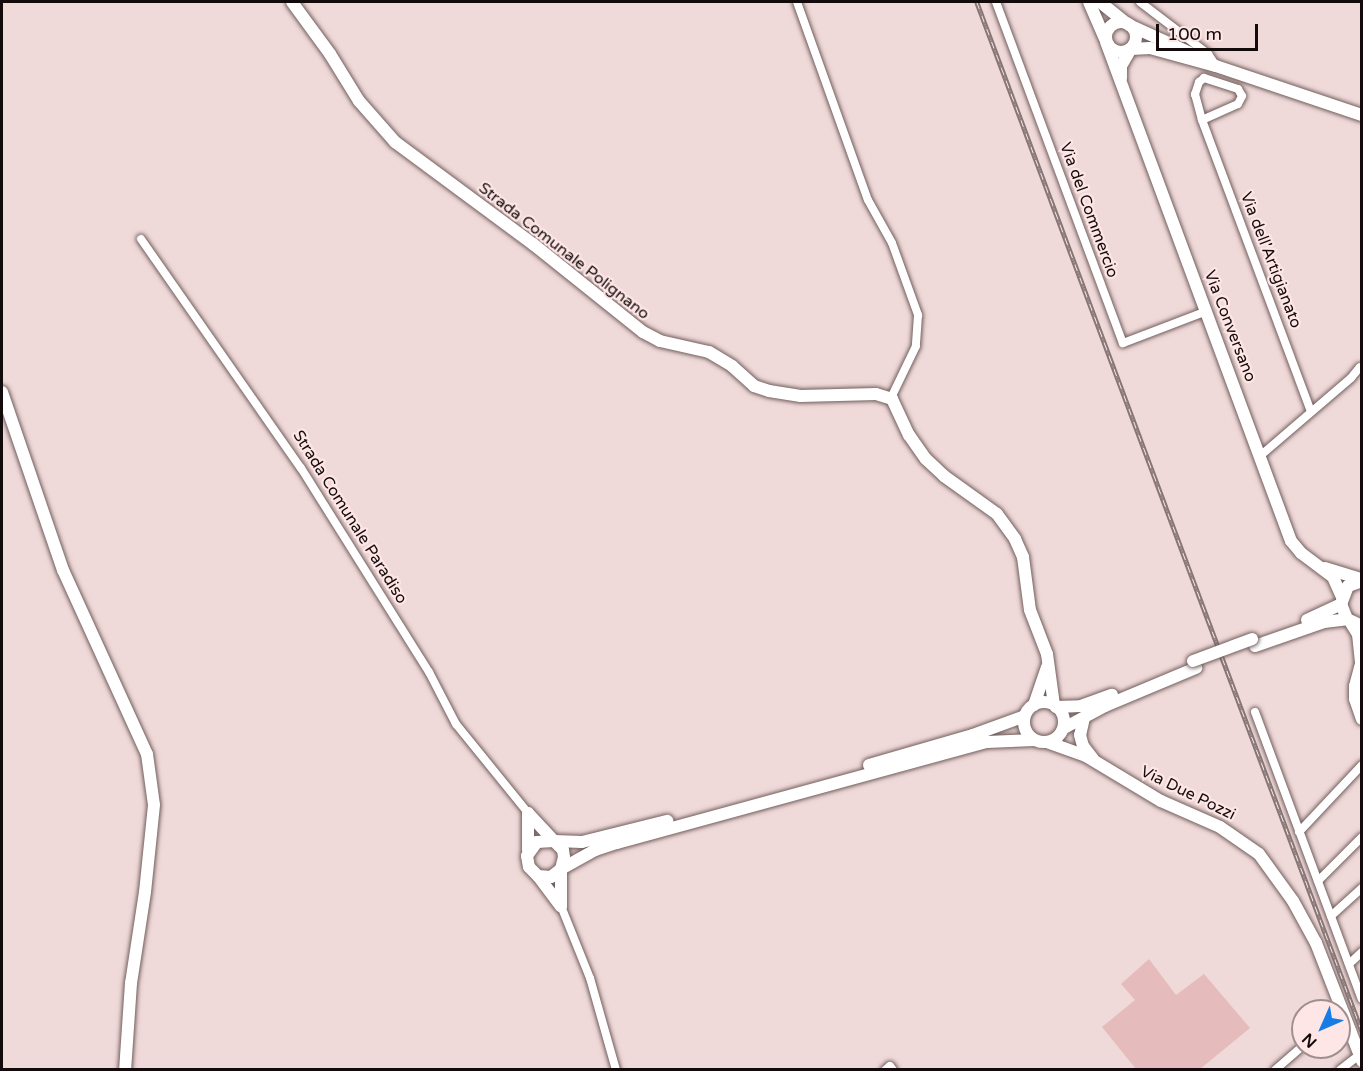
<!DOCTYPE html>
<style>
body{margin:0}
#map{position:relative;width:1363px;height:1071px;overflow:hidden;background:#f0d9d9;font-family:"Varela Round",sans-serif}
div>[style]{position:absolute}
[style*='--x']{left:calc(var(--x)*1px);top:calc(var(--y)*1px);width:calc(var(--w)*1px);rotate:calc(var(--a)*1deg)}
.green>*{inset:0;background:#e6bbbb}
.roads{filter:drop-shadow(0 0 2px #715e5d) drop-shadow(0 0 2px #715e5d)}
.street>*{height:8px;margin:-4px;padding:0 4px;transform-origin:4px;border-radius:4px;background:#fff}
.secondary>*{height:12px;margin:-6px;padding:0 6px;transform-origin:6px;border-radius:6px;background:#fff}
.secondary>.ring{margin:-6px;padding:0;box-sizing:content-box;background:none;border:12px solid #fff;border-radius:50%}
.rail>*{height:4.5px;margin-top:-2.25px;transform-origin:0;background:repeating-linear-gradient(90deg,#fee6e6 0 7px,#867676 0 14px);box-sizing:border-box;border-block:2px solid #867676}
.bridges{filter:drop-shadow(0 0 2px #715e5d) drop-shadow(0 0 2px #715e5d)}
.secondary-bridge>*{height:12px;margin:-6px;padding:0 6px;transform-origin:6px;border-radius:6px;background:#fff}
span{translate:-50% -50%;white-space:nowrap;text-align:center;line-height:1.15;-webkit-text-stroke:4.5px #fee6e6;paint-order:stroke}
.street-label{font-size:16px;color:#130b0b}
.frame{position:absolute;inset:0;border:3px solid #130b0b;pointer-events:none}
.north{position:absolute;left:1291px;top:999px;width:60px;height:60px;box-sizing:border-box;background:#fee6e6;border:2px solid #a08e8e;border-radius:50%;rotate:225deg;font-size:16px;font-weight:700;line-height:24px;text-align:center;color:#130b0b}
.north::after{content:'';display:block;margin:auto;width:21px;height:27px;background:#177ce4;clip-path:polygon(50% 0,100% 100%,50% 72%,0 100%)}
.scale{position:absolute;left:1156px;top:24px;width:102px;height:27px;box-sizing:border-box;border:3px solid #130b0b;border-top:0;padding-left:8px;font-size:18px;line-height:21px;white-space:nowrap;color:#130b0b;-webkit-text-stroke:4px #fee6e6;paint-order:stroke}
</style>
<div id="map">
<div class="green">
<div style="clip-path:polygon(1149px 959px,1176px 995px,1204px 974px,1250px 1028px,1200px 1069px,1136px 1069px,1102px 1027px,1135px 1000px,1121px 984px)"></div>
</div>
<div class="roads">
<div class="street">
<div style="--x:797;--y:2;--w:210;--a:70.3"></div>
<div style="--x:868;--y:200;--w:49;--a:60.8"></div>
<div style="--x:892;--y:243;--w:77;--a:70.1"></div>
<div style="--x:918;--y:315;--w:31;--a:94"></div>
<div style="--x:916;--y:346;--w:58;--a:115.7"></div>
<div style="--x:996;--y:2;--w:364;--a:69.6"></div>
<div style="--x:1123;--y:343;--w:90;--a:-20.9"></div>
<div style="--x:1140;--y:2;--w:86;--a:37.4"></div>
<div style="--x:1208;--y:54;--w:14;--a:56"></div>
<div style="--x:1202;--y:120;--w:39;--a:-24"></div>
<div style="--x:1238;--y:104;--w:9;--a:-63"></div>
<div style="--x:1242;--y:96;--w:8;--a:-120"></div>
<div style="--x:1238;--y:89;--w:36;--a:-162"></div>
<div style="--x:1204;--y:78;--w:6;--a:141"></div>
<div style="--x:1199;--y:82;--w:13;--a:108"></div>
<div style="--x:1195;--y:94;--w:27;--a:75"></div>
<div style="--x:1202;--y:120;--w:311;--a:69.5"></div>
<div style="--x:141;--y:239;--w:279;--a:55.1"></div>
<div style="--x:301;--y:468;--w:241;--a:57.9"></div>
<div style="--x:429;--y:672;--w:59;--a:62.6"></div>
<div style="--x:456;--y:724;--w:114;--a:51"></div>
<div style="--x:1260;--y:456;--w:120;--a:-40.6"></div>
<div style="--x:1351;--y:378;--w:14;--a:-51"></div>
<div style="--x:1255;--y:712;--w:306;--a:69.6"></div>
<div style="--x:1299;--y:832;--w:92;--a:-46.8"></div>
<div style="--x:1318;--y:881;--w:62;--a:-45"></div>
<div style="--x:561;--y:906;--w:78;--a:68.1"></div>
<div style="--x:590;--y:978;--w:96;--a:74.2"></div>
<div style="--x:1331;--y:916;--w:42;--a:-42.1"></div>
<div style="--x:1349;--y:964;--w:18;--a:-43"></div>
<div style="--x:885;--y:1070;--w:6;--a:-39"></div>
<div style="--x:890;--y:1066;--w:5;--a:53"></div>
<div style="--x:1275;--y:1070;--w:37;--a:-41"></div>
<div style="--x:1340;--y:1070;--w:24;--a:-38"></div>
</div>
<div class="secondary">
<div style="--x:292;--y:2;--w:64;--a:53.8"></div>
<div style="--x:330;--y:54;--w:55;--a:58.3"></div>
<div style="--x:359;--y:101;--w:55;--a:48.7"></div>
<div style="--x:395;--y:142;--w:172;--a:36.5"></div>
<div style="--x:533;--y:244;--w:141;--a:38.7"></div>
<div style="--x:643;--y:332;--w:19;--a:28"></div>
<div style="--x:660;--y:341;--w:50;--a:12.7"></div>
<div style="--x:709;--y:352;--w:27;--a:31"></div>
<div style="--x:732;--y:366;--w:30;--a:42"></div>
<div style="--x:754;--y:386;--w:16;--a:18"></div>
<div style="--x:769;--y:391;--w:32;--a:9"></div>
<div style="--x:801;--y:396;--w:75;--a:-1.5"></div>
<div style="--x:876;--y:394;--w:17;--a:17"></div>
<div style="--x:892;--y:399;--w:40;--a:65"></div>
<div style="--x:909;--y:435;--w:29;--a:55"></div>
<div style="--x:926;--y:459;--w:25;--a:43"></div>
<div style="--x:944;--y:476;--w:65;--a:35.6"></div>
<div style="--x:997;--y:514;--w:31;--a:54"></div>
<div style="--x:1015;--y:539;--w:20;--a:66"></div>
<div style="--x:1023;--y:557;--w:53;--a:82.5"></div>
<div style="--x:1030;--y:610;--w:47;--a:68.9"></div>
<div style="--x:1047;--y:654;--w:51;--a:82.2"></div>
<div style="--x:1089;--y:2;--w:40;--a:66.6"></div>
<div style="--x:1100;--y:2;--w:33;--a:39"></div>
<div class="ring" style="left:1106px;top:22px;width:18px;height:18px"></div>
<div style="--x:1129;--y:25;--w:77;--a:24.6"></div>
<div style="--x:1106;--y:42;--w:532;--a:69.66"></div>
<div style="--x:1291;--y:541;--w:16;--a:50"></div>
<div style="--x:1301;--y:553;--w:40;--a:37"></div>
<div style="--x:1333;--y:577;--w:22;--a:66"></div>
<div style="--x:1121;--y:78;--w:12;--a:-90"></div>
<div style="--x:1121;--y:66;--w:20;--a:-60"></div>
<div style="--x:1131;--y:49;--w:19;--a:-3"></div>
<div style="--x:1150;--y:48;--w:68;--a:15.3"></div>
<div style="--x:1216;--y:66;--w:154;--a:18.6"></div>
<div style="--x:2;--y:392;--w:188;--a:71.1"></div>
<div style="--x:63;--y:570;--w:202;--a:65.5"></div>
<div style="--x:147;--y:754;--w:51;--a:82.2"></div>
<div style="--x:154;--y:805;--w:87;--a:95.9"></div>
<div style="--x:145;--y:892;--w:92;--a:98.7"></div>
<div style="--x:131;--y:983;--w:87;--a:93.9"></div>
<div style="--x:1325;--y:568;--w:39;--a:17"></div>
<div style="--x:1362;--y:581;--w:15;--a:160"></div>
<div style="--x:1348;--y:586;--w:19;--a:111"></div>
<div style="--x:1341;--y:604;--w:16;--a:68"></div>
<div style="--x:1347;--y:619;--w:17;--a:25"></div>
<div style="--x:1307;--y:620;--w:38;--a:-25"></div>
<div style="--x:1351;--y:623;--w:13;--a:58"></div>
<div style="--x:1358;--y:634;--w:27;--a:84"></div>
<div style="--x:1255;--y:646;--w:73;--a:-19.2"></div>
<div style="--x:1324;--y:622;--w:23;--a:-7"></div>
<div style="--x:1362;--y:660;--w:27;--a:105"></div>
<div style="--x:1355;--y:686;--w:13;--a:90"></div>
<div style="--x:1355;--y:699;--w:21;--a:71"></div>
<div class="ring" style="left:1024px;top:702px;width:28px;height:28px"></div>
<div style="--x:1034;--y:705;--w:40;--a:-71.1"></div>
<div style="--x:1056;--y:707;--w:25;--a:-2"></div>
<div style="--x:1081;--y:706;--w:33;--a:-20"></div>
<div style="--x:1084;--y:718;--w:17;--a:103"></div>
<div style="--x:1080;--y:735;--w:11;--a:75"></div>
<div style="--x:1083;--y:746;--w:16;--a:52"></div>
<div style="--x:1064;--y:728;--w:47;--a:-28.2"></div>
<div style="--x:1105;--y:706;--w:99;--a:-22.7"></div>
<div style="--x:1047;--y:742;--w:41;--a:19.7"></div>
<div style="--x:1086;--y:756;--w:87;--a:31"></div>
<div style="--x:1161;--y:801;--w:64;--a:23.8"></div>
<div style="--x:1220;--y:827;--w:47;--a:34.7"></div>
<div style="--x:1259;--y:854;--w:58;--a:54.1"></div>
<div style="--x:1293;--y:901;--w:48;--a:61.3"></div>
<div style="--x:1316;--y:943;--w:127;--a:68.7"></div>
<div style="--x:869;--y:765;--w:108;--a:-16.1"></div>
<div style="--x:973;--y:735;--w:55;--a:-20.1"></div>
<div style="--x:528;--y:813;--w:38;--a:47"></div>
<div style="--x:554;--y:841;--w:28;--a:2"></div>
<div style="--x:582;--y:842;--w:88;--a:-13.9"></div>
<div style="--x:528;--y:813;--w:37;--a:90"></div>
<div style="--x:538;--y:876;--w:38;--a:53"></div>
<div style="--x:561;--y:906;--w:37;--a:-90"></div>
<div style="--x:561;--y:869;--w:12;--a:-76"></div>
<div style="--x:564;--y:857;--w:7;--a:-98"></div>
<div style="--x:563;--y:850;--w:13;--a:-135"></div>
<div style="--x:554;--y:841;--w:17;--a:177"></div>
<div style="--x:537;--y:842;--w:17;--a:126"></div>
<div style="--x:527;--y:856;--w:11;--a:80"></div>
<div style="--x:529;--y:867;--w:13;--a:45"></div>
<div style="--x:538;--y:876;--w:13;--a:4"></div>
<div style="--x:551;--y:877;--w:13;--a:-39"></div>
<div style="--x:561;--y:869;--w:39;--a:-29"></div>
<div style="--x:595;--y:850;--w:23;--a:-18"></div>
<div style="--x:617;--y:843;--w:384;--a:-15.3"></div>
<div style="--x:987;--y:742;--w:47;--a:-2.4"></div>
</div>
</div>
<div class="rail">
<div style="--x:977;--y:2;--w:1099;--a:69.49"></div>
</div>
<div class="bridges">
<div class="secondary-bridge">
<div style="--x:1193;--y:661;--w:63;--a:-20.4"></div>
</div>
</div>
<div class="street-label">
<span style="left:1089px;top:210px;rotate:70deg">Via del Commercio</span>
<span style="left:564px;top:251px;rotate:38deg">Strada Comunale Polignano</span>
<span style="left:1271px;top:260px;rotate:69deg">Via dell'Artigianato</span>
<span style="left:1230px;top:326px;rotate:69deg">Via Conversano</span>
<span style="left:350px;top:517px;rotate:58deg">Strada Comunale Paradiso</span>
<span style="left:1188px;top:793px;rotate:26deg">Via Due Pozzi</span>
</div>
<div class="frame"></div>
<div class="north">N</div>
<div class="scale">100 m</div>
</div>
